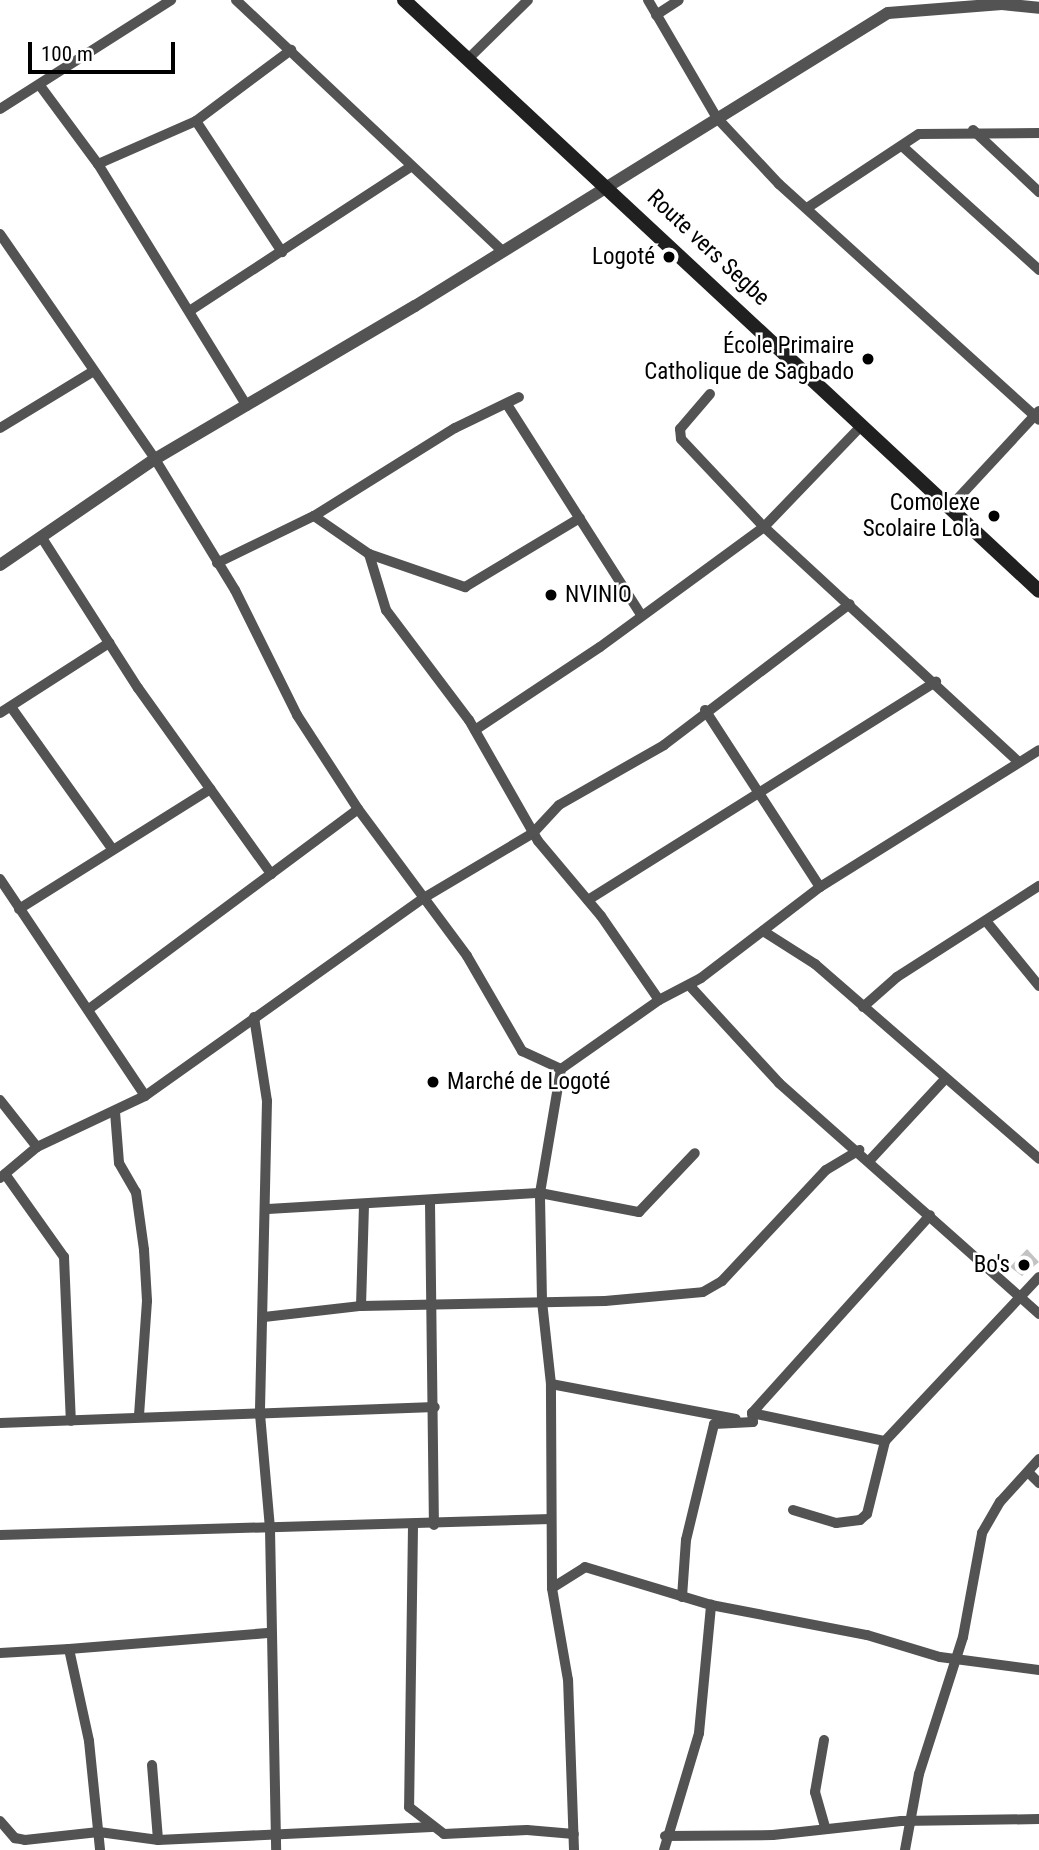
<!DOCTYPE html>
<meta charset="utf-8">
<style>
body{margin:0}
#map{position:relative;width:1039px;height:1850px;overflow:hidden;background:#fff;font-family:"Roboto Condensed",sans-serif}
div>[style]{position:absolute}
[style*='--x']{left:calc(var(--x)*1px);top:calc(var(--y)*1px);width:calc(var(--w)*1px);rotate:calc(var(--a)*1deg)}
.building>*{inset:0;background:#c3c3c3}
.minor>*{height:10px;margin:-5px;padding:0 5px;transform-origin:5px;border-radius:5px;background:#535353}
.tertiary>*{height:12px;margin:-6px;padding:0 6px;transform-origin:6px;border-radius:6px;background:#535353}
.secondary>*{height:14px;margin:-7px;padding:0 7px;transform-origin:7px;border-radius:7px;background:#202020}
.dots>*{width:19px;height:19px;translate:-50% -50%;box-sizing:border-box;border:4px solid #fff;border-radius:50%}
span{translate:-50% -50%;white-space:nowrap;text-align:center;line-height:1.15;-webkit-text-stroke:5px #fff;paint-order:stroke}
.street-label{font-size:23px;color:#000}
.poi-label{font-size:23px;color:#000}
.right{translate:-100% -50%;text-align:right}
.left{translate:0 -50%;text-align:left}
.scale{position:absolute;left:28px;top:42px;width:147px;height:32px;box-sizing:border-box;border:4px solid #000;border-top:0;padding-left:9px;font-size:21px;line-height:24px;white-space:nowrap;color:#000;-webkit-text-stroke:5px #fff;paint-order:stroke}
</style>
<div id="map">
<div class="building">
<div style="clip-path:polygon(1027px 1249px,1039px 1262px,1022px 1276px,1010px 1267px)"></div>
</div>
<div class="minor">
<div style="--x:236;--y:0;--w:366;--a:43.3"></div>
<div style="--x:648;--y:0;--w:137;--a:59.7"></div>
<div style="--x:717;--y:118;--w:91;--a:46.8"></div>
<div style="--x:779;--y:184;--w:351;--a:42.2"></div>
<div style="--x:656;--y:15;--w:27;--a:-33"></div>
<div style="--x:468;--y:59;--w:84;--a:-44.5"></div>
<div style="--x:41;--y:87;--w:96;--a:53.5"></div>
<div style="--x:98;--y:164;--w:284;--a:58.4"></div>
<div style="--x:0;--y:109;--w:203;--a:-32.5"></div>
<div style="--x:196;--y:121;--w:157;--a:56.7"></div>
<div style="--x:973;--y:130;--w:91;--a:43.2"></div>
<div style="--x:902;--y:146;--w:185;--a:42.1"></div>
<div style="--x:98;--y:164;--w:107;--a:-23.7"></div>
<div style="--x:196;--y:121;--w:119;--a:-36.8"></div>
<div style="--x:807;--y:208;--w:134;--a:-33.5"></div>
<div style="--x:919;--y:134;--w:120;--a:-0.5"></div>
<div style="--x:0;--y:234;--w:273;--a:55.4"></div>
<div style="--x:155;--y:459;--w:153;--a:58.6"></div>
<div style="--x:235;--y:590;--w:140;--a:63.6"></div>
<div style="--x:297;--y:715;--w:112;--a:57"></div>
<div style="--x:358;--y:809;--w:183;--a:53.4"></div>
<div style="--x:467;--y:956;--w:110;--a:59.9"></div>
<div style="--x:522;--y:1051;--w:43;--a:24.8"></div>
<div style="--x:191;--y:310;--w:260;--a:-33.1"></div>
<div style="--x:710;--y:394;--w:46;--a:130.6"></div>
<div style="--x:680;--y:429;--w:10;--a:84"></div>
<div style="--x:681;--y:439;--w:121;--a:46.7"></div>
<div style="--x:764;--y:527;--w:345;--a:42.7"></div>
<div style="--x:508;--y:406;--w:248;--a:57.5"></div>
<div style="--x:0;--y:428;--w:108;--a:-31.3"></div>
<div style="--x:950;--y:507;--w:131;--a:-47.2"></div>
<div style="--x:314;--y:516;--w:67;--a:34.6"></div>
<div style="--x:369;--y:554;--w:102;--a:19"></div>
<div style="--x:465;--y:587;--w:134;--a:-31"></div>
<div style="--x:42;--y:538;--w:178;--a:57.4"></div>
<div style="--x:138;--y:688;--w:229;--a:54.4"></div>
<div style="--x:369;--y:554;--w:59;--a:73.1"></div>
<div style="--x:386;--y:610;--w:138;--a:53"></div>
<div style="--x:469;--y:720;--w:139;--a:60.3"></div>
<div style="--x:538;--y:841;--w:98;--a:50"></div>
<div style="--x:601;--y:916;--w:102;--a:55.4"></div>
<div style="--x:217;--y:563;--w:108;--a:-25.9"></div>
<div style="--x:314;--y:516;--w:166;--a:-32"></div>
<div style="--x:455;--y:428;--w:71;--a:-25.8"></div>
<div style="--x:11;--y:707;--w:172;--a:54.5"></div>
<div style="--x:705;--y:710;--w:211;--a:57"></div>
<div style="--x:0;--y:713;--w:130;--a:-32.7"></div>
<div style="--x:475;--y:730;--w:150;--a:-33.6"></div>
<div style="--x:600;--y:647;--w:203;--a:-36.2"></div>
<div style="--x:764;--y:527;--w:141;--a:-46.1"></div>
<div style="--x:0;--y:879;--w:261;--a:56.2"></div>
<div style="--x:588;--y:900;--w:411;--a:-32.1"></div>
<div style="--x:19;--y:909;--w:226;--a:-32.1"></div>
<div style="--x:986;--y:921;--w:84;--a:50.8"></div>
<div style="--x:763;--y:931;--w:62;--a:32.4"></div>
<div style="--x:815;--y:964;--w:297;--a:41"></div>
<div style="--x:689;--y:985;--w:133;--a:47.4"></div>
<div style="--x:779;--y:1083;--w:348;--a:41.6"></div>
<div style="--x:863;--y:1007;--w:45;--a:-41.4"></div>
<div style="--x:897;--y:977;--w:169;--a:-32.7"></div>
<div style="--x:89;--y:1009;--w:335;--a:-36.6"></div>
<div style="--x:254;--y:1017;--w:85;--a:81.2"></div>
<div style="--x:267;--y:1101;--w:313;--a:91.3"></div>
<div style="--x:260;--y:1414;--w:115;--a:85"></div>
<div style="--x:270;--y:1529;--w:321;--a:88.9"></div>
<div style="--x:0;--y:1100;--w:60;--a:51.8"></div>
<div style="--x:115;--y:1112;--w:51;--a:85.5"></div>
<div style="--x:119;--y:1163;--w:34;--a:60"></div>
<div style="--x:136;--y:1192;--w:59;--a:82.1"></div>
<div style="--x:144;--y:1250;--w:51;--a:86.6"></div>
<div style="--x:147;--y:1301;--w:114;--a:94"></div>
<div style="--x:870;--y:1160;--w:109;--a:-47.2"></div>
<div style="--x:5;--y:1174;--w:102;--a:54.6"></div>
<div style="--x:64;--y:1257;--w:164;--a:87.6"></div>
<div style="--x:0;--y:1178;--w:48;--a:-40"></div>
<div style="--x:37;--y:1147;--w:119;--a:-25.3"></div>
<div style="--x:145;--y:1096;--w:340;--a:-35.4"></div>
<div style="--x:422;--y:899;--w:129;--a:-30.7"></div>
<div style="--x:533;--y:833;--w:38;--a:-47"></div>
<div style="--x:559;--y:805;--w:121;--a:-29.7"></div>
<div style="--x:664;--y:745;--w:233;--a:-37.2"></div>
<div style="--x:430;--y:1202;--w:323;--a:89.3"></div>
<div style="--x:268;--y:1209;--w:272;--a:-3.4"></div>
<div style="--x:540;--y:1193;--w:101;--a:10.9"></div>
<div style="--x:639;--y:1212;--w:81;--a:-46.5"></div>
<div style="--x:361;--y:1306;--w:102;--a:-88.3"></div>
<div style="--x:264;--y:1317;--w:98;--a:-6.5"></div>
<div style="--x:361;--y:1306;--w:244;--a:-1.2"></div>
<div style="--x:605;--y:1301;--w:98;--a:-5.2"></div>
<div style="--x:703;--y:1292;--w:22;--a:-30"></div>
<div style="--x:722;--y:1281;--w:152;--a:-46.9"></div>
<div style="--x:826;--y:1170;--w:39;--a:-31"></div>
<div style="--x:551;--y:1384;--w:188;--a:10.7"></div>
<div style="--x:752;--y:1413;--w:266;--a:-48"></div>
<div style="--x:753;--y:1422;--w:9;--a:-96"></div>
<div style="--x:752;--y:1413;--w:136;--a:11.9"></div>
<div style="--x:885;--y:1441;--w:225;--a:-46.8"></div>
<div style="--x:0;--y:1423;--w:435;--a:-2.1"></div>
<div style="--x:1028;--y:1472;--w:16;--a:45"></div>
<div style="--x:793;--y:1510;--w:45;--a:16.8"></div>
<div style="--x:836;--y:1523;--w:24;--a:-7"></div>
<div style="--x:860;--y:1520;--w:9;--a:-41"></div>
<div style="--x:867;--y:1514;--w:75;--a:-76.1"></div>
<div style="--x:413;--y:1526;--w:281;--a:90.8"></div>
<div style="--x:409;--y:1807;--w:44;--a:37.6"></div>
<div style="--x:444;--y:1834;--w:83;--a:-2.8"></div>
<div style="--x:527;--y:1830;--w:47;--a:4.9"></div>
<div style="--x:0;--y:1535;--w:551;--a:-1.66"></div>
<div style="--x:552;--y:1588;--w:39;--a:-32"></div>
<div style="--x:585;--y:1567;--w:132;--a:16.8"></div>
<div style="--x:711;--y:1605;--w:159;--a:10.9"></div>
<div style="--x:867;--y:1635;--w:76;--a:16.8"></div>
<div style="--x:940;--y:1657;--w:100;--a:7.5"></div>
<div style="--x:682;--y:1597;--w:57;--a:-86"></div>
<div style="--x:686;--y:1540;--w:119;--a:-76.4"></div>
<div style="--x:714;--y:1424;--w:39;--a:-3"></div>
<div style="--x:69;--y:1649;--w:202;--a:-4.6"></div>
<div style="--x:0;--y:1653;--w:69;--a:-3.3"></div>
<div style="--x:69;--y:1649;--w:94;--a:77.7"></div>
<div style="--x:89;--y:1741;--w:110;--a:84.2"></div>
<div style="--x:824;--y:1740;--w:53;--a:99.8"></div>
<div style="--x:815;--y:1792;--w:36;--a:74"></div>
<div style="--x:152;--y:1765;--w:75;--a:85.4"></div>
<div style="--x:0;--y:1821;--w:23;--a:49"></div>
<div style="--x:15;--y:1838;--w:10;--a:11"></div>
<div style="--x:25;--y:1840;--w:74;--a:-6.2"></div>
<div style="--x:99;--y:1832;--w:60;--a:7.7"></div>
<div style="--x:158;--y:1840;--w:274;--a:-2.7"></div>
<div style="--x:665;--y:1836;--w:108;--a:-0.5"></div>
<div style="--x:773;--y:1835;--w:129;--a:-6.2"></div>
<div style="--x:901;--y:1821;--w:138;--a:-0.8"></div>
<div style="--x:574;--y:1850;--w:170;--a:-92"></div>
<div style="--x:568;--y:1680;--w:93;--a:-99.9"></div>
<div style="--x:552;--y:1588;--w:204;--a:-90.3"></div>
<div style="--x:551;--y:1384;--w:83;--a:-96.2"></div>
<div style="--x:542;--y:1301;--w:108;--a:-91.1"></div>
<div style="--x:540;--y:1193;--w:126;--a:-80.4"></div>
<div style="--x:561;--y:1069;--w:120;--a:-35.1"></div>
<div style="--x:659;--y:1000;--w:47;--a:-27.6"></div>
<div style="--x:701;--y:978;--w:150;--a:-37.4"></div>
<div style="--x:820;--y:887;--w:258;--a:-32"></div>
<div style="--x:664;--y:1850;--w:122;--a:-73.3"></div>
<div style="--x:699;--y:1733;--w:129;--a:-84.6"></div>
<div style="--x:905;--y:1850;--w:77;--a:-79.6"></div>
<div style="--x:919;--y:1774;--w:144;--a:-72.2"></div>
<div style="--x:963;--y:1637;--w:106;--a:-79.6"></div>
<div style="--x:982;--y:1533;--w:36;--a:-60"></div>
<div style="--x:1000;--y:1502;--w:58;--a:-47.8"></div>
</div>
<div class="tertiary">
<div style="--x:0;--y:565;--w:188;--a:-34.4"></div>
<div style="--x:155;--y:459;--w:302;--a:-30.5"></div>
<div style="--x:415;--y:306;--w:556;--a:-31.78"></div>
<div style="--x:888;--y:13;--w:114;--a:-4.5"></div>
<div style="--x:1002;--y:4;--w:37;--a:6"></div>
</div>
<div class="secondary">
<div style="--x:404;--y:0;--w:867;--a:42.94"></div>
</div>
<div class="dots">
<div style="left:669px;top:257px;background:#000"></div>
<div style="left:868px;top:359px;background:#000"></div>
<div style="left:994px;top:516px;background:#000"></div>
<div style="left:551px;top:595px;background:#000"></div>
<div style="left:433px;top:1082px;background:#000"></div>
<div style="left:1024px;top:1265px;background:#000"></div>
</div>
<div class="street-label">
<span style="left:708px;top:248px;rotate:43deg">Route vers Segbe</span>
</div>
<div class="poi-label">
<span class="right" style="left:655px;top:257px">Logoté</span>
<span class="right" style="left:854px;top:359px">École Primaire<br>Catholique de Sagbado</span>
<span class="right" style="left:980px;top:516px">Comolexe<br>Scolaire Lola</span>
<span class="left" style="left:565px;top:595px">NVINIO</span>
<span class="left" style="left:447px;top:1082px">Marché de Logoté</span>
<span class="right" style="left:1010px;top:1265px">Bo's</span>
</div>
<div class="scale">100 m</div>
</div>
